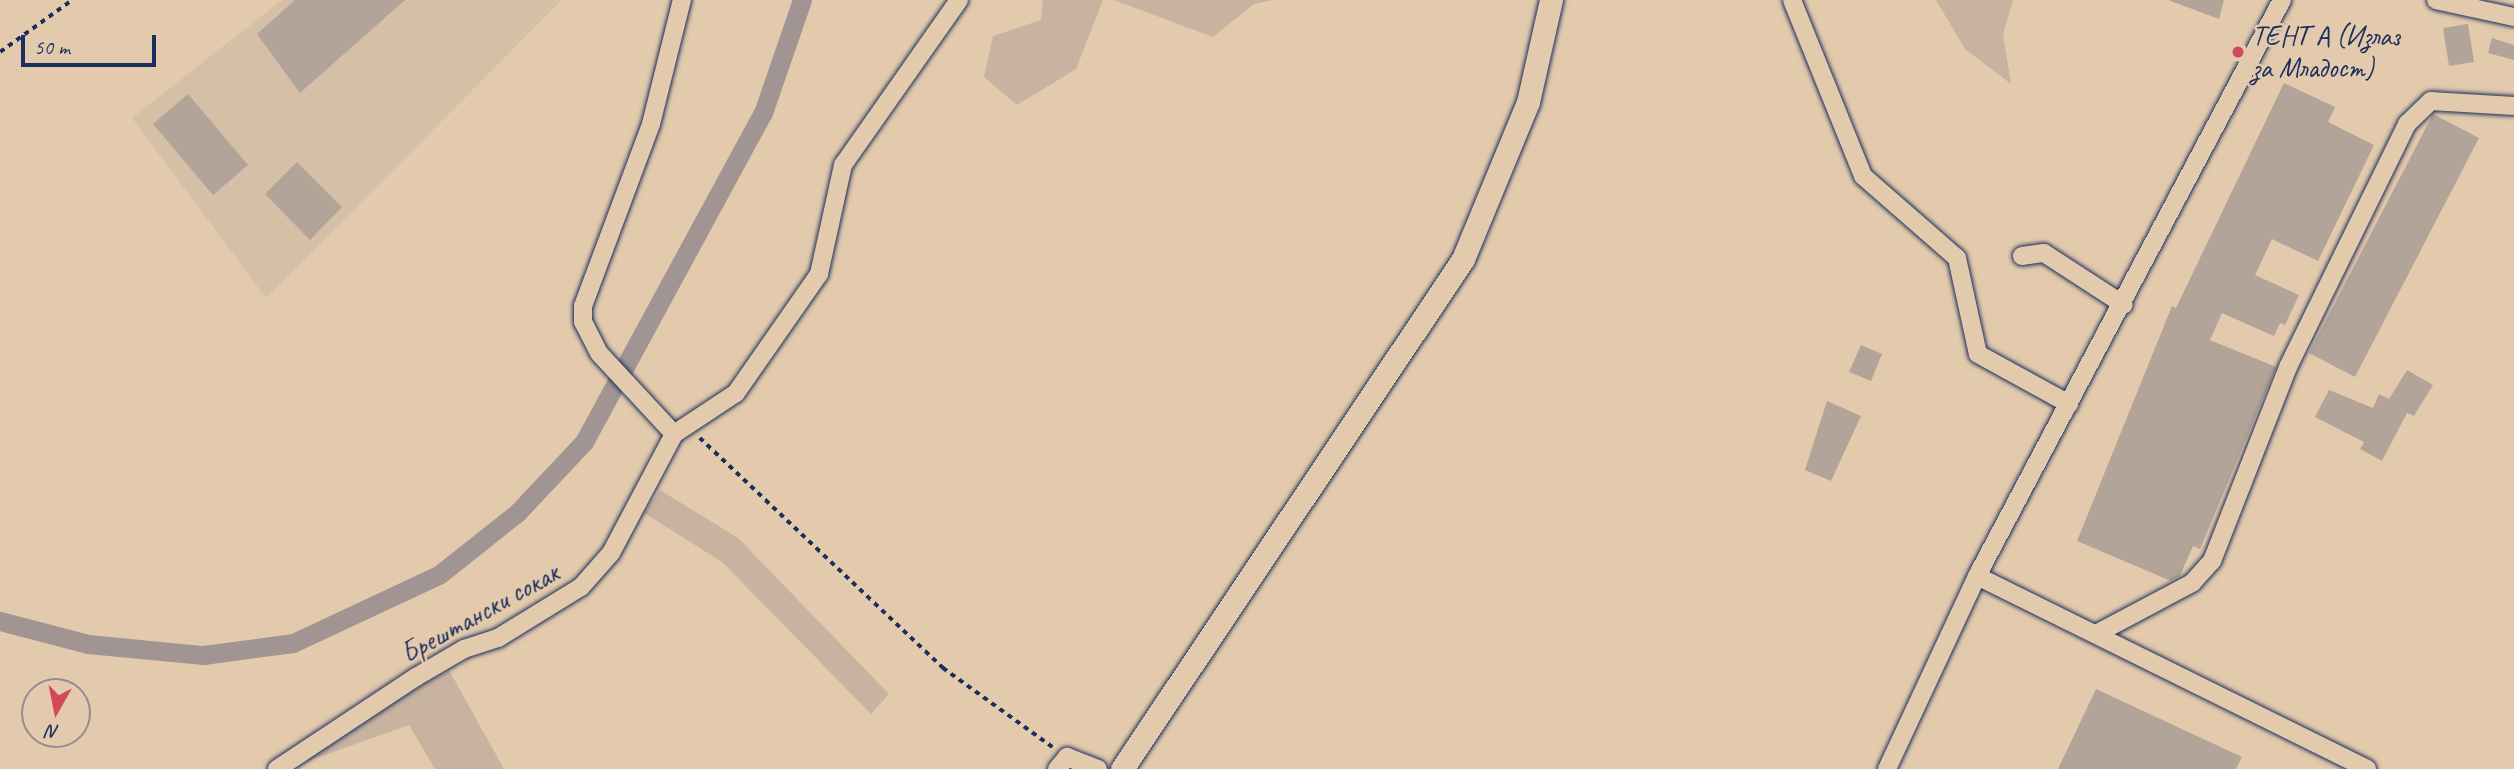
<!DOCTYPE html>
<meta charset="utf-8">
<style>
body{margin:0}
#map{position:relative;width:2514px;height:769px;overflow:hidden;background:#e4caac;font-family:Caveat,sans-serif}
div>[style]{position:absolute}
[style*='--x']{left:calc(var(--x)*1px);top:calc(var(--y)*1px);width:calc(var(--w)*1px);rotate:calc(var(--a)*1deg)}
.built>*{inset:0;background:#d5bfa6}
.green>*{inset:0;background:#c7b3a0}
.canal>*{height:19px;margin:-9.5px;padding:0 9.5px;transform-origin:9.5px;border-radius:9.5px;background:#a09592}
.building>*{inset:0;background:#b2a498}
.path>*{height:3.5px;margin-top:-1.75px;transform-origin:0;background:repeating-linear-gradient(90deg,#1b2f5e 0 5px,transparent 0 10px)}
.roads{filter:drop-shadow(0 0 2px #1b2f5e) drop-shadow(0 0 2px #1b2f5e)}
.minor>*{height:18px;margin:-9px;padding:0 9px;transform-origin:9px;border-radius:9px;background:#e4caac}
.major>*{height:23px;margin:-11.5px;padding:0 11.5px;transform-origin:11.5px;border-radius:11.5px;background:#e4caac}
.dots>*{width:19px;height:19px;translate:-50% -50%;box-sizing:border-box;border:4px solid #e4caac;border-radius:50%}
span{translate:-50% -50%;white-space:nowrap;text-align:center;line-height:1.15;-webkit-text-stroke:5px #e4caac;paint-order:stroke}
.poi-label{font-size:28px;color:#1b2f5e}
.left{translate:0 -50%;text-align:left}
.street-label{font-size:28px;color:#1b2f5e}
.north{position:absolute;left:21px;top:678px;width:70px;height:70px;box-sizing:border-box;background:#e4caac;border:2px solid #948c8d;border-radius:50%;rotate:189deg;font-size:19px;font-weight:700;line-height:28px;text-align:center;color:#1b2f5e}
.north::after{content:'';display:block;margin:auto;width:24px;height:32px;background:#d1495b;clip-path:polygon(50% 0,100% 100%,50% 72%,0 100%)}
.scale{position:absolute;left:21px;top:35px;width:135px;height:32px;box-sizing:border-box;border:4px solid #1b2f5e;border-top:0;padding-left:9px;font-size:21px;line-height:24px;white-space:nowrap;color:#1b2f5e;-webkit-text-stroke:5px #e4caac;paint-order:stroke}
</style>
<div id="map">
<div class="built">
<div style="clip-path:polygon(282px 0,562px 0,266px 298px,132px 118px)"></div>
</div>
<div class="green">
<div style="clip-path:polygon(1043px 0,1103px 0,1076px 69px,1017px 105px,984px 77px,993px 36px,1041px 20px)"></div>
<div style="clip-path:polygon(1114px 0,1273px 0,1254px 4px,1213px 37px)"></div>
<div style="clip-path:polygon(1936px 0,2013px 0,2003px 34px,2011px 84px,1965px 49px)"></div>
<div style="clip-path:polygon(660px 490px,738px 538px,889px 694px,871px 714px,722px 562px,644px 513px)"></div>
<div style="clip-path:polygon(449px 670px,504px 769px,435px 769px,409px 725px,308px 761px,304px 752px)"></div>
</div>
<div class="canal">
<div style="--x:0;--y:621;--w:91;--a:14.6"></div>
<div style="--x:88;--y:644;--w:116;--a:5.5"></div>
<div style="--x:203;--y:655;--w:91;--a:-7.6"></div>
<div style="--x:293;--y:643;--w:162;--a:-25.1"></div>
<div style="--x:440;--y:574;--w:98;--a:-38.4"></div>
<div style="--x:517;--y:513;--w:98;--a:-46.7"></div>
<div style="--x:584;--y:442;--w:375;--a:-61.5"></div>
<div style="--x:763;--y:113;--w:120;--a:-71"></div>
</div>
<div class="building">
<div style="clip-path:polygon(295px 0,405px 0,300px 93px,257px 34px)"></div>
<div style="clip-path:polygon(2168px 0,2224px 0,2219px 19px)"></div>
<div style="clip-path:polygon(2468px 24px,2474px 62px,2449px 66px,2443px 28px)"></div>
<div style="clip-path:polygon(2492px 38px,2514px 45px,2514px 60px,2488px 53px)"></div>
<div style="clip-path:polygon(2284px 83px,2335px 107px,2328px 122px,2374px 145px,2318px 261px,2272px 239px,2255px 275px,2299px 295px,2285px 325px,2280px 323px,2274px 336px,2222px 313px,2210px 340px,2276px 367px,2200px 549px,2193px 546px,2180px 576px,2171px 581px,2077px 541px,2172px 306px,2176px 308px)"></div>
<div style="clip-path:polygon(188px 94px,248px 165px,213px 195px,153px 124px)"></div>
<div style="clip-path:polygon(2433px 114px,2479px 138px,2355px 377px,2309px 353px)"></div>
<div style="clip-path:polygon(297px 162px,342px 207px,310px 240px,265px 194px)"></div>
<div style="clip-path:polygon(1861px 345px,1882px 354px,1871px 381px,1849px 372px)"></div>
<div style="clip-path:polygon(2407px 370px,2433px 385px,2414px 416px,2407px 413px,2382px 461px,2360px 449px,2364px 442px,2315px 417px,2329px 390px,2373px 408px,2379px 394px,2389px 399px)"></div>
<div style="clip-path:polygon(1827px 401px,1861px 416px,1831px 481px,1805px 470px)"></div>
<div style="clip-path:polygon(2096px 689px,2242px 757px,2236px 769px,2058px 769px)"></div>
</div>
<div class="path">
<div style="--x:0;--y:52;--w:89;--a:-35.8"></div>
<div style="--x:700;--y:438;--w:335;--a:43.4"></div>
<div style="--x:943;--y:668;--w:137;--a:35.8"></div>
</div>
<div class="roads">
<div class="minor">
<div style="--x:1792;--y:0;--w:190;--a:68"></div>
<div style="--x:1863;--y:176;--w:125;--a:41.1"></div>
<div style="--x:1957;--y:258;--w:98;--a:77.7"></div>
<div style="--x:1978;--y:354;--w:104;--a:28.8"></div>
<div style="--x:2436;--y:0;--w:80;--a:12.3"></div>
<div style="--x:2022;--y:256;--w:22;--a:-8"></div>
<div style="--x:2044;--y:253;--w:95;--a:33"></div>
<div style="--x:674;--y:434;--w:110;--a:-132.8"></div>
<div style="--x:599;--y:353;--w:35;--a:-117"></div>
<div style="--x:583;--y:322;--w:16;--a:-90"></div>
<div style="--x:583;--y:306;--w:194;--a:-69.5"></div>
<div style="--x:651;--y:124;--w:128;--a:-76"></div>
<div style="--x:1977;--y:576;--w:435;--a:26.3"></div>
<div style="--x:2096;--y:634;--w:109;--a:-28"></div>
<div style="--x:2192;--y:583;--w:30;--a:-48"></div>
<div style="--x:2212;--y:561;--w:208;--a:-68.6"></div>
<div style="--x:2288;--y:367;--w:271;--a:-63.9"></div>
<div style="--x:2407;--y:124;--w:33;--a:-44"></div>
<div style="--x:2431;--y:101;--w:83;--a:3.4"></div>
<div style="--x:277;--y:769;--w:167;--a:-33.5"></div>
<div style="--x:416;--y:677;--w:56;--a:-30.3"></div>
<div style="--x:464;--y:649;--w:36;--a:-18"></div>
<div style="--x:498;--y:638;--w:97;--a:-31.6"></div>
<div style="--x:581;--y:587;--w:45;--a:-48.6"></div>
<div style="--x:611;--y:553;--w:135;--a:-62.1"></div>
<div style="--x:674;--y:434;--w:74;--a:-33.5"></div>
<div style="--x:736;--y:393;--w:145;--a:-55.1"></div>
<div style="--x:819;--y:274;--w:112;--a:-77.6"></div>
<div style="--x:843;--y:165;--w:202;--a:-54.9"></div>
<div style="--x:1057;--y:769;--w:16;--a:-50"></div>
<div style="--x:1067;--y:757;--w:33;--a:21"></div>
<div style="--x:1887;--y:769;--w:213;--a:-65"></div>
<div style="--x:1977;--y:576;--w:652;--a:-62.1"></div>
</div>
<div class="major">
<div style="--x:1122;--y:769;--w:613;--a:-56.23"></div>
<div style="--x:1463;--y:259;--w:170;--a:-67.5"></div>
<div style="--x:1528;--y:102;--w:105;--a:-77.3"></div>
</div>
</div>
<div class="dots">
<div style="left:2238px;top:52px;background:#d1495b"></div>
</div>
<div class="poi-label">
<span class="left" style="left:2252px;top:52px">ТЕНТ А (Излаз<br>за Младост)</span>
</div>
<div class="street-label">
<span style="left:480px;top:613px;rotate:-29deg">Брештански сокак</span>
</div>
<div class="north">N</div>
<div class="scale">50 m</div>
</div>
